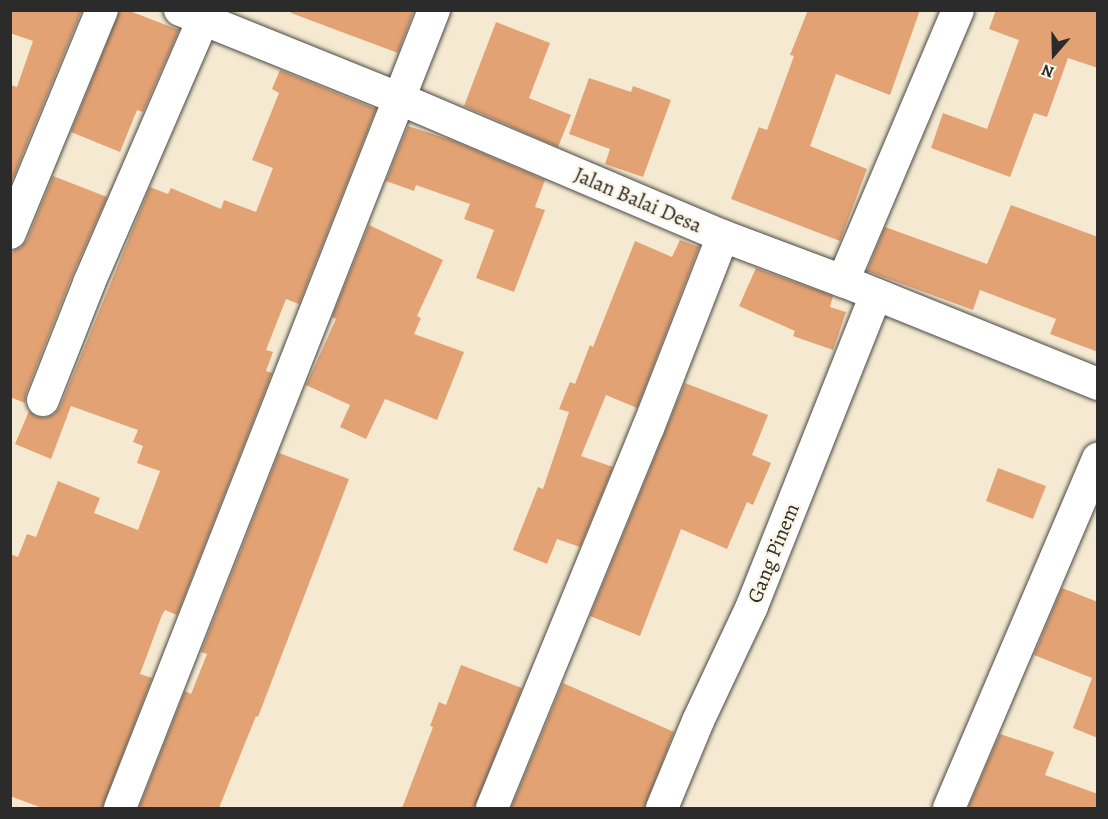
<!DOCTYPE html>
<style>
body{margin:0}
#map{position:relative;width:1108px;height:819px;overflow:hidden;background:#f5ead1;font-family:Alegreya,serif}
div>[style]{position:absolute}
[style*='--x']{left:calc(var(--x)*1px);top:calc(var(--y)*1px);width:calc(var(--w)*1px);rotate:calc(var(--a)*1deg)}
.building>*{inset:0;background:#e2a274}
.roads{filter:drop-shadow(0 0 2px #494844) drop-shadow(0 0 2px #494844)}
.street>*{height:32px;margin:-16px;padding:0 16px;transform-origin:16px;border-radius:16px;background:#fff}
span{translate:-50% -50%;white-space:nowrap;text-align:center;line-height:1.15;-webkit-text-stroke:4.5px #fcf5e5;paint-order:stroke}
.street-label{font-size:21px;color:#2b2b2b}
.frame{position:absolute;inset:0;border:12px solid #2b2b2b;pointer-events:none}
.north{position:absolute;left:1024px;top:24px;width:60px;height:60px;-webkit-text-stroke:4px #fcf5e5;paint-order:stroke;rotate:200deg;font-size:16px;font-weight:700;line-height:24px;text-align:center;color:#2b2b2b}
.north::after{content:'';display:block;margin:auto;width:21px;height:27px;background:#2b2b2b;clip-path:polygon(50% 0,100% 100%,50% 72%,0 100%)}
</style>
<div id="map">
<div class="building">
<div style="clip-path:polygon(10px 10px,82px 10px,10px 185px,10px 85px,17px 87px,33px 41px,10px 33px)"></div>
<div style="clip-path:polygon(120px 10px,127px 10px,179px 30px,143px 112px,137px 110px,120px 152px,71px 132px)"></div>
<div style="clip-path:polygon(291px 10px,414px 10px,398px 53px,291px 13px)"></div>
<div style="clip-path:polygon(808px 10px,920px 10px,890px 95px,836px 74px,810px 146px,867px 169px,840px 241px,731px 199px,759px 127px,767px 130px,794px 56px,790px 55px)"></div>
<div style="clip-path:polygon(996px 10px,1098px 10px,1098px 68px,1068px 58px,1047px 117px,1034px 113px,1010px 177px,931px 148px,943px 113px,987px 129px,1019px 40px,989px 29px)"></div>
<div style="clip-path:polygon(496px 22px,550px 43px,529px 98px,571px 115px,558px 147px,464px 106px)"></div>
<div style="clip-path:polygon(280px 70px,376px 109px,299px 304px,286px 299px,266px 350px,273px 352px,266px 371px,272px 373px,177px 615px,165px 610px,162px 615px,140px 674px,152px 678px,102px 808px,42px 808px,10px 796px,10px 554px,18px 557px,27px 534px,36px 537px,58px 481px,100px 498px,94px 513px,138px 530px,160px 471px,137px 463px,143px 446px,133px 442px,138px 430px,71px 406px,51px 459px,15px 444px,29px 411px,36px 416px,45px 418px,54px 414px,60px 407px,150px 187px,168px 194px,171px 188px,221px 209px,224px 200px,256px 212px,273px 168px,252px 160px,279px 93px,272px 89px)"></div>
<div style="clip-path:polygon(589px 78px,631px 92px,633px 86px,671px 100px,643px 177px,605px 164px,610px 149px,569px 134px)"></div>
<div style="clip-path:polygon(408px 126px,451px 140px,545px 180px,535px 207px,545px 210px,514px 292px,476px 278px,494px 230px,464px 219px,470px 204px,416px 185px,414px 191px,386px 181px)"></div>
<div style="clip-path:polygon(53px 176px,107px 197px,72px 276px,26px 393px,25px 403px,10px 397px,10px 257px,13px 251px,21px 247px,27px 240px)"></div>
<div style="clip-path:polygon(1011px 205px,1098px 237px,1098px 352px,1050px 334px,1056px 319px,980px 290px,973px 310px,867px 271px,885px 227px,987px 264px)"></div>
<div style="clip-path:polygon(369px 225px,443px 260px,417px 316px,421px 318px,414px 334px,464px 352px,437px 420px,385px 399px,366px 439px,340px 427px,350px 405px,306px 385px,336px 319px,332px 317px)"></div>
<div style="clip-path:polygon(680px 240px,699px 247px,637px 408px,606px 395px,581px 456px,613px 467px,580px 547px,557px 539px,547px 564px,513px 550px,538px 487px,543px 489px,569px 412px,559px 409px,570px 382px,575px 384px,590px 345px,593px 347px,635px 241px,672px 257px)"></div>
<div style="clip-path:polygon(756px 268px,833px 296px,830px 307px,846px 312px,833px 350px,793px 336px,795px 331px,739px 306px)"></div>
<div style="clip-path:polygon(685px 383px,768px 415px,752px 455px,771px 463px,753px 505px,747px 502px,727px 549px,681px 529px,640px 636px,590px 616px)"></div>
<div style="clip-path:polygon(279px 453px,349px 479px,258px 717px,256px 716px,219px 808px,139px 808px,185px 691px,191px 694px,207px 654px,201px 652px)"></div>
<div style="clip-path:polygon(998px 468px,1046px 486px,1033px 519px,986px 501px)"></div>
<div style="clip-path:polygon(1062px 588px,1098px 602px,1098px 738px,1073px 728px,1092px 678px,1034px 655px)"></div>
<div style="clip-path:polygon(461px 665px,522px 688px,474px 808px,402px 808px,433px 727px,430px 726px,439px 702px,446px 705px)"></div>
<div style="clip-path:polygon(563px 683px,674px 732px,644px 808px,511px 808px)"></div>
<div style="clip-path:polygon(1000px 734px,1054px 752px,1045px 775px,1098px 794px,1098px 808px,968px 808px)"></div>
</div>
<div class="roads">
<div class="street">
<div style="--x:180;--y:10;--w:237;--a:22"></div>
<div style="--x:400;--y:99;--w:351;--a:23"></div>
<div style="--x:723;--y:236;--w:128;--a:20.6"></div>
<div style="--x:843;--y:281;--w:275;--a:22"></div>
<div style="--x:10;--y:233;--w:241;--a:-67.6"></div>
<div style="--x:843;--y:281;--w:294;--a:-67"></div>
<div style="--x:43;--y:400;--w:126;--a:-68.5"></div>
<div style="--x:89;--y:283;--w:287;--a:-66.6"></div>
<div style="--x:120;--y:808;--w:858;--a:-68.52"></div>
<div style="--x:492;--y:808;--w:411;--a:-67.7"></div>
<div style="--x:648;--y:428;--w:206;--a:-68.7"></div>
<div style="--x:662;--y:808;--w:94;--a:-67.5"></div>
<div style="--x:698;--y:721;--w:127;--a:-64.8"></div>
<div style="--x:752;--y:606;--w:335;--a:-68.3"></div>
<div style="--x:949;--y:808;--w:380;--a:-66.9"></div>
</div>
</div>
<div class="street-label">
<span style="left:638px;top:200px;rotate:23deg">Jalan Balai Desa</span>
<span style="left:773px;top:553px;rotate:-68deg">Gang Pinem</span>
</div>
<div class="frame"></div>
<div class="north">N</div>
</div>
